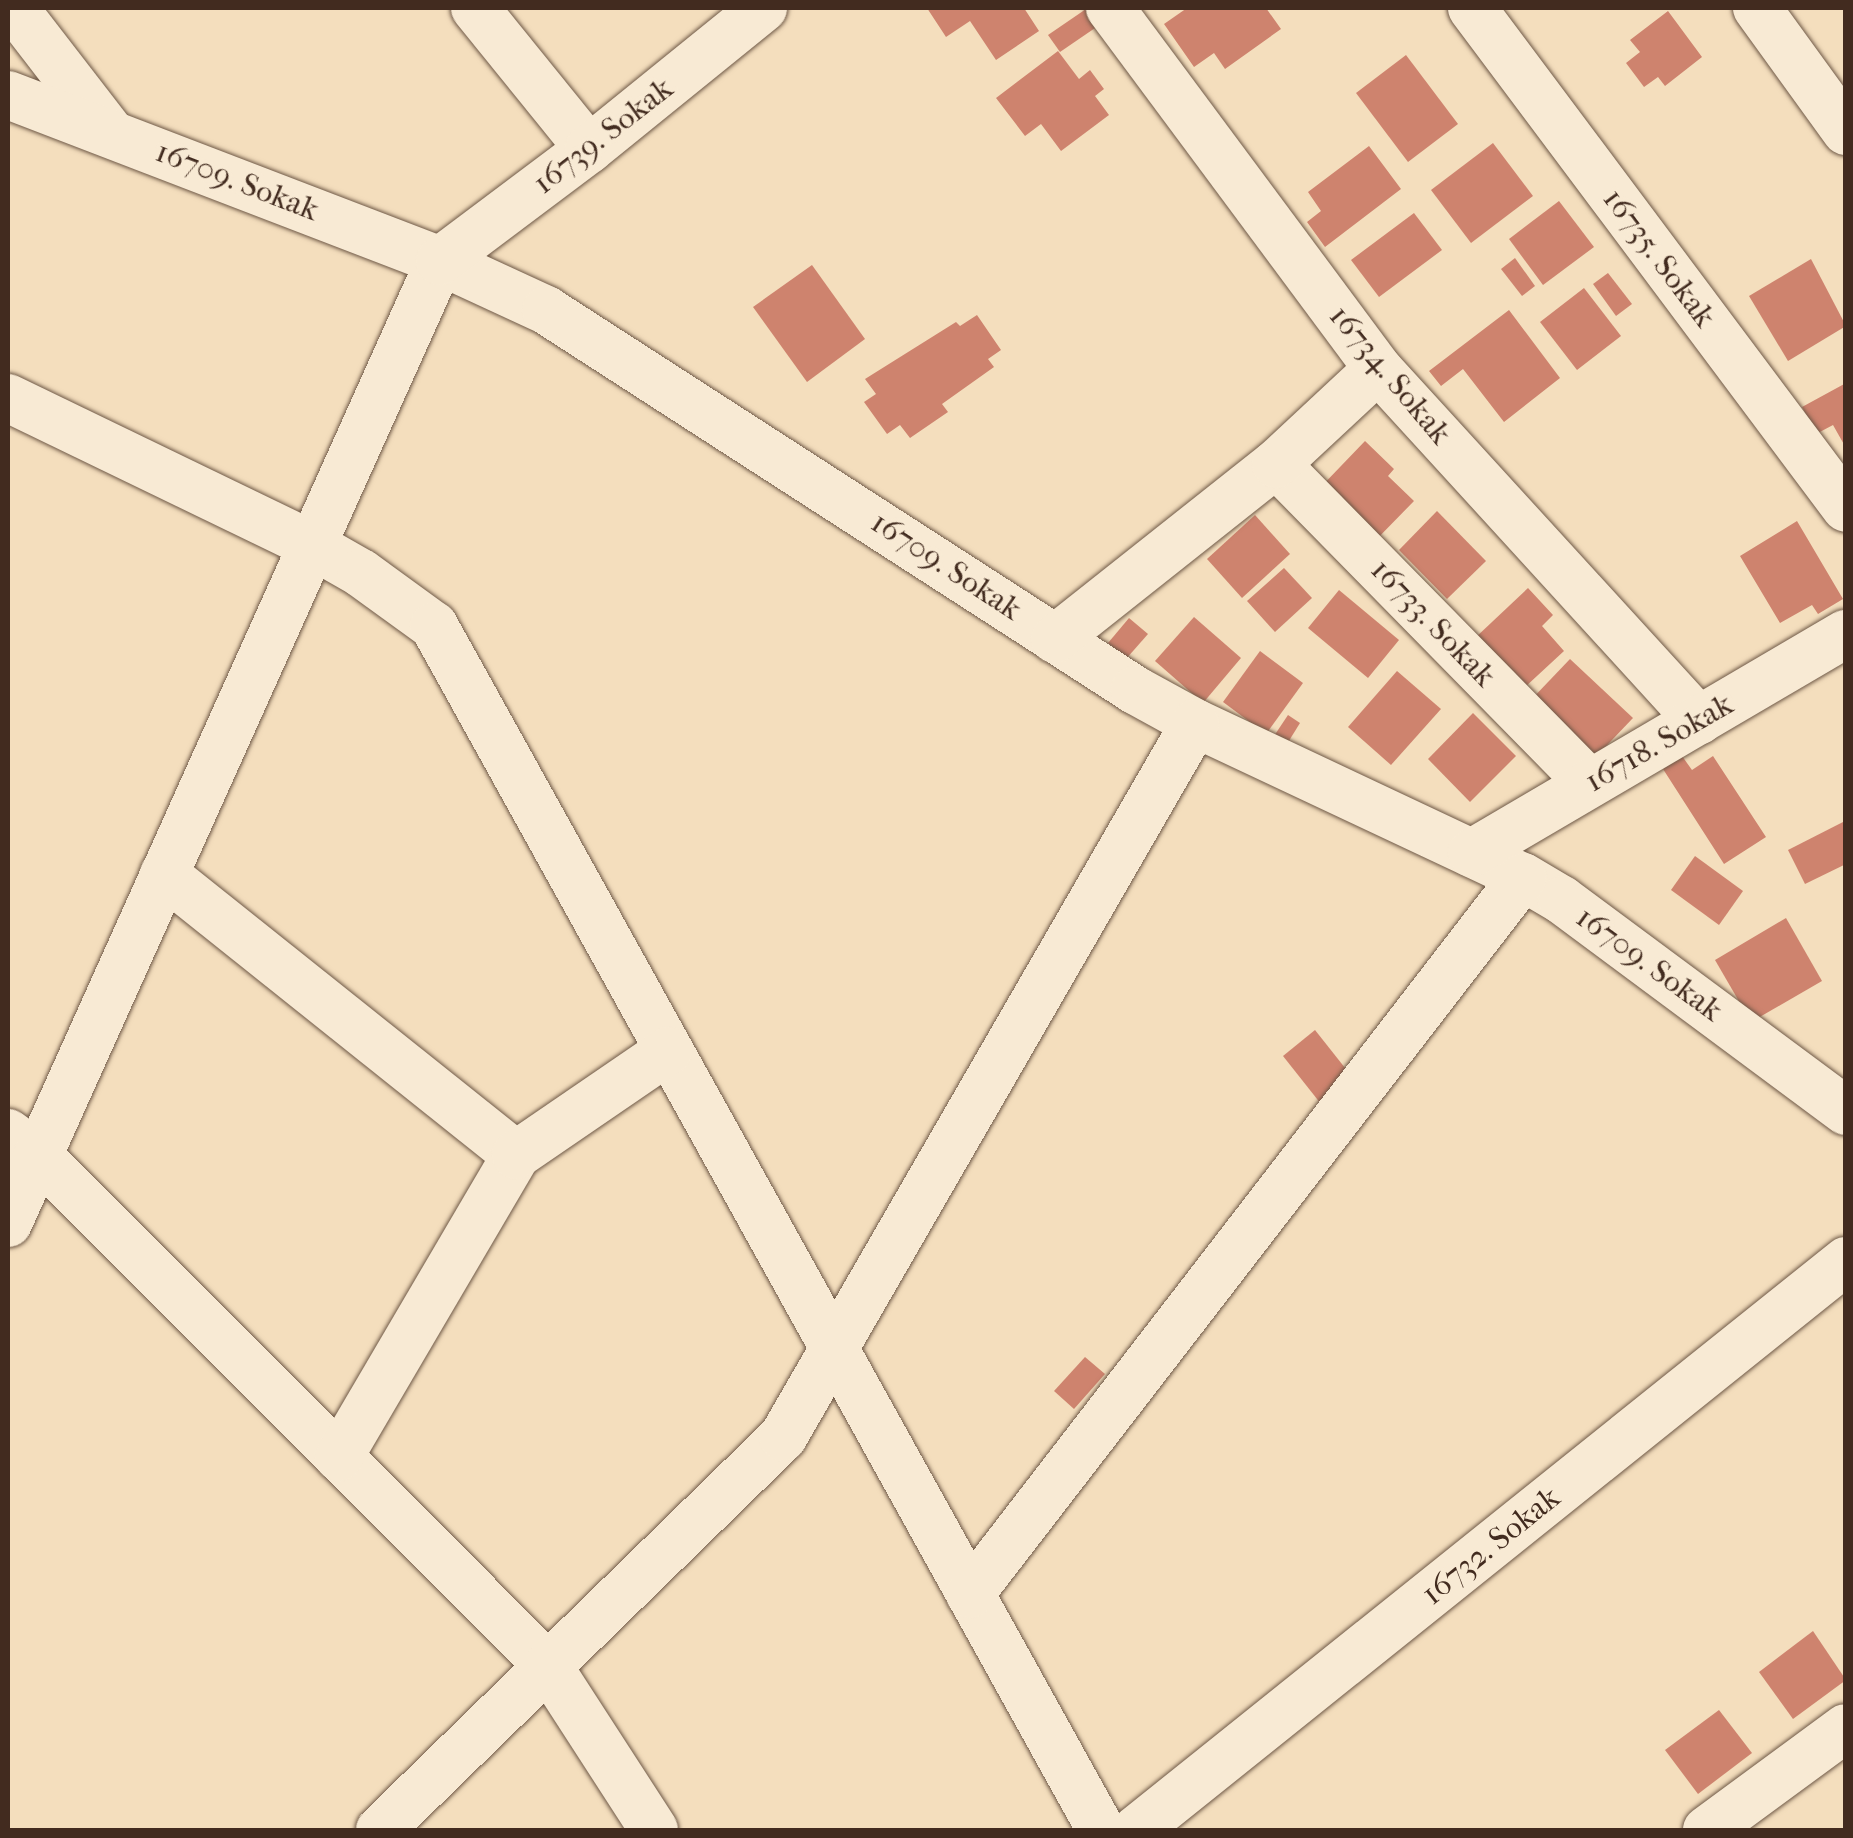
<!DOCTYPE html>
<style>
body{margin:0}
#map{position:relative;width:1853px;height:1838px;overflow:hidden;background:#f4debd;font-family:"IM FELL French Canon",serif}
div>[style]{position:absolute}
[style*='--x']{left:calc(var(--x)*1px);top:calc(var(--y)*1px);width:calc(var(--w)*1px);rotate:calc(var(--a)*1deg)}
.building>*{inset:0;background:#ce836e}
.roads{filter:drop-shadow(0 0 2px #6e5846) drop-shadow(0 0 2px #6e5846)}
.minor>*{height:48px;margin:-24px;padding:0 24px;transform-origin:24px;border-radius:24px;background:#f8ead4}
span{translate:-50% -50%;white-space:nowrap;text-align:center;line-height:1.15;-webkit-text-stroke:8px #f8ead4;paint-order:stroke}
.street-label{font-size:32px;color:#422b1f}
.frame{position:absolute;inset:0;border:10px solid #422b1f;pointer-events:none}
</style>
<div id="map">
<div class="building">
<div style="clip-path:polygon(927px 8px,1024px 8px,1039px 31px,996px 60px,970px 21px,946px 37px)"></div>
<div style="clip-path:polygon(1187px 8px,1266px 8px,1281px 29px,1225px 69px,1214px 53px,1194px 67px,1164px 24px)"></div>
<div style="clip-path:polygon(1086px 9px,1098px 26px,1060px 52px,1048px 35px)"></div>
<div style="clip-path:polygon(1668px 11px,1702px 57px,1665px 86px,1658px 77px,1644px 87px,1626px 63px,1640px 52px,1630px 40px)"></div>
<div style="clip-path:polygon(1058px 51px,1079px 79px,1090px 70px,1104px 89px,1095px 96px,1109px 115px,1061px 151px,1041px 124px,1025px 136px,996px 98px)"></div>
<div style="clip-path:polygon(1406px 55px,1458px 124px,1408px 162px,1356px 93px)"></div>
<div style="clip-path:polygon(1493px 143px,1533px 196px,1471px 243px,1431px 190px)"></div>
<div style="clip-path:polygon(1369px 146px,1401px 189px,1325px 247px,1307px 222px,1321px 211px,1308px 192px)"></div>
<div style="clip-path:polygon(1559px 201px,1594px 247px,1543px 285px,1509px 239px)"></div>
<div style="clip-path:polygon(1414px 213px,1442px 250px,1379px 297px,1351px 260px)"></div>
<div style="clip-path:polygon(1515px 258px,1535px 286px,1522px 296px,1501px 269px)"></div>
<div style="clip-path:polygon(1811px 259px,1846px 326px,1788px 361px,1749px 296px)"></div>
<div style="clip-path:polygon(812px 265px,865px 339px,807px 382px,753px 307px)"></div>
<div style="clip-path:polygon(1608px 273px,1632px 304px,1616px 316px,1593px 284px)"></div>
<div style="clip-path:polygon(1584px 288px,1621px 336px,1577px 370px,1540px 322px)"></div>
<div style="clip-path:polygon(1509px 310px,1560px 378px,1504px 422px,1463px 369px,1441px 386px,1429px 371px)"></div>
<div style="clip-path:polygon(977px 315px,1001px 350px,988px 359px,994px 367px,942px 404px,948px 412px,910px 438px,900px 425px,887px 434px,864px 402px,876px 394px,865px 379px,956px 322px,960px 326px)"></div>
<div style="clip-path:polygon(1846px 383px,1846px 448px,1833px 425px,1816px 434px,1802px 407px)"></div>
<div style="clip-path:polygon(1365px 441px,1394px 469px,1388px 476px,1414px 501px,1371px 545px,1316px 492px)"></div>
<div style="clip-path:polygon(1437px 511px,1486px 561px,1447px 599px,1399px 550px)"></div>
<div style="clip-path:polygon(1255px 515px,1290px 554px,1242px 598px,1207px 559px)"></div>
<div style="clip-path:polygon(1797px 521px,1843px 599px,1818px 614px,1812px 605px,1780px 623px,1740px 556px)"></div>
<div style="clip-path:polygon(1284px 568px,1312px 598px,1275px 632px,1247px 601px)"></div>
<div style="clip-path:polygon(1528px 588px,1553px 615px,1542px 626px,1564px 651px,1523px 689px,1475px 638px)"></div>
<div style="clip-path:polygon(1339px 590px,1399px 640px,1368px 678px,1308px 628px)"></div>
<div style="clip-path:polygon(1194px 617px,1241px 658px,1203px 703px,1155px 661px)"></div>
<div style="clip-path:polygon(1129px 618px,1148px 634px,1126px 659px,1108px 643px)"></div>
<div style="clip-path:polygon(1260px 651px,1303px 683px,1266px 734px,1223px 702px)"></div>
<div style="clip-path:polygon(1570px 659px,1633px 718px,1590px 763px,1528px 703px)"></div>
<div style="clip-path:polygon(1397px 671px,1441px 709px,1391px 765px,1348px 727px)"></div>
<div style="clip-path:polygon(1473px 713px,1516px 756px,1470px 802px,1428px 759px)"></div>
<div style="clip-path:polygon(1288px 715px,1300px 723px,1287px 744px,1274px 736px)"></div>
<div style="clip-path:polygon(1682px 756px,1692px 770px,1713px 756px,1766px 837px,1724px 864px,1663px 769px)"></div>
<div style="clip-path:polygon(1843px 822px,1846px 864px,1805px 884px,1788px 850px)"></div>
<div style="clip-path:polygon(1695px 856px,1743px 891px,1719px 925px,1671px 890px)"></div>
<div style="clip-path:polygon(1786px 918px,1822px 981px,1751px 1022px,1715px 960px)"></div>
<div style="clip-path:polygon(1315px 1030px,1353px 1078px,1321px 1104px,1283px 1056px)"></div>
<div style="clip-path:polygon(1085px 1357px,1105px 1374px,1074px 1409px,1054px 1391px)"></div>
<div style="clip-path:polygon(1813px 1631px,1846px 1680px,1793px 1719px,1759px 1672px)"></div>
<div style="clip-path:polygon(1719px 1710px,1752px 1753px,1698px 1794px,1665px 1750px)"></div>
</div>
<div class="roads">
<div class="minor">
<div style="--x:14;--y:8;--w:157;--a:52.3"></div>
<div style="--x:475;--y:8;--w:181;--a:51"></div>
<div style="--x:1110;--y:8;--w:450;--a:53.4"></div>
<div style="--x:1378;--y:369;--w:476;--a:47.6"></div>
<div style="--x:1472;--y:8;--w:624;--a:53.2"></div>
<div style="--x:1757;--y:8;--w:152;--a:54.1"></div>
<div style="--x:8;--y:95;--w:463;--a:21"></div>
<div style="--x:440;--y:261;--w:117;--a:24.8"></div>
<div style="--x:546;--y:310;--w:701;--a:32.83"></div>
<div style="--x:1135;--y:690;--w:68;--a:28.8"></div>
<div style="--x:1195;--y:723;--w:362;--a:25.2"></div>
<div style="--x:1523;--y:877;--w:45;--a:30.5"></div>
<div style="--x:1562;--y:900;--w:354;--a:36.6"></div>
<div style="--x:8;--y:398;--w:338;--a:25.8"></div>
<div style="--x:312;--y:545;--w:56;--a:29.7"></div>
<div style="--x:361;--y:573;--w:90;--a:36"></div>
<div style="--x:434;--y:626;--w:1376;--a:61.01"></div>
<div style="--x:1276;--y:464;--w:447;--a:45.5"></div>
<div style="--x:1055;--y:639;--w:282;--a:-38.4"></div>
<div style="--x:1276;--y:464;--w:139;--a:-43"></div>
<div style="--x:1472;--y:853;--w:433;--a:-30.4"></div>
<div style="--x:164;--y:874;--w:450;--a:38.6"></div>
<div style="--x:8;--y:1133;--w:37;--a:36"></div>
<div style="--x:38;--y:1155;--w:722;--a:45.06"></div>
<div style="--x:548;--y:1666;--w:195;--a:57.1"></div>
<div style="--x:8;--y:1223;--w:1055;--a:-65.82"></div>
<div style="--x:440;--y:261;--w:186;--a:-36.9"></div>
<div style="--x:589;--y:149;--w:224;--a:-39"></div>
<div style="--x:339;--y:1457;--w:350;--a:-59.6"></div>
<div style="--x:516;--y:1155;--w:184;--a:-34.4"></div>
<div style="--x:970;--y:1594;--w:905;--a:-52.36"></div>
<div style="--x:380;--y:1830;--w:563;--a:-44.28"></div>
<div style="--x:783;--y:1437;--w:824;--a:-60.01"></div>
<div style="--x:1136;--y:1830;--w:910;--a:-38.71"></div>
<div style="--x:1707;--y:1830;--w:172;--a:-36.3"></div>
</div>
</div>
<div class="street-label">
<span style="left:603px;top:136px;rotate:-38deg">16739. Sokak</span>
<span style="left:237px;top:181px;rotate:21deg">16709. Sokak</span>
<span style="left:1659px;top:258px;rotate:53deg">16735. Sokak</span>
<span style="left:1390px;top:375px;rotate:50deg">16734. Sokak</span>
<span style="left:946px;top:566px;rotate:33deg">16709. Sokak</span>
<span style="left:1433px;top:623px;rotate:46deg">16733. Sokak</span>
<span style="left:1659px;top:743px;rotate:-30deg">16718. Sokak</span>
<span style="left:1649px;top:964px;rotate:36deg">16709. Sokak</span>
<span style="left:1491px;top:1546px;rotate:-39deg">16732. Sokak</span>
</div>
<div class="frame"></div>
</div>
